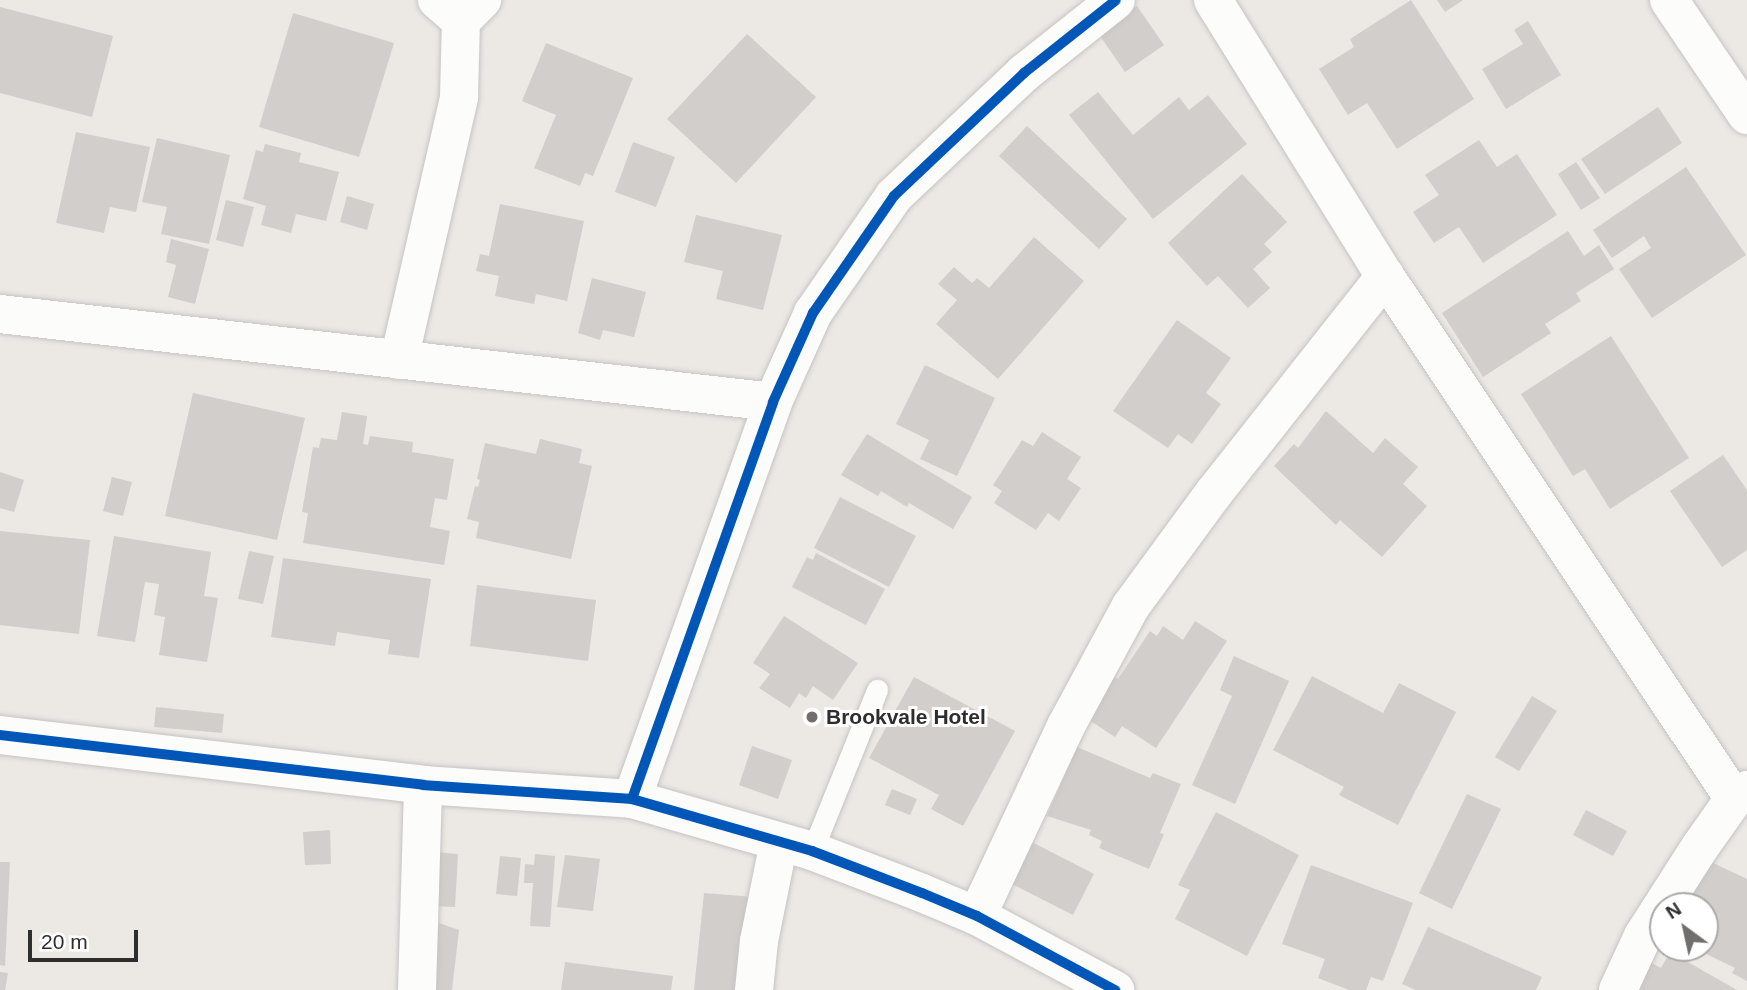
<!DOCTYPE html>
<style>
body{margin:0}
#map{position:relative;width:1747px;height:990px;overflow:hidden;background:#ece8e4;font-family:Arial,sans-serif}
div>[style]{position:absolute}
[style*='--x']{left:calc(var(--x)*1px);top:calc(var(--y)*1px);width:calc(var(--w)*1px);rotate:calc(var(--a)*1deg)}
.building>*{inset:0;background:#d1cecb}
.roads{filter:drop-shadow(0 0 2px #c5c4c5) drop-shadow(0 0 2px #c5c4c5)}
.service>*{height:21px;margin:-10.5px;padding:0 10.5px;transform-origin:10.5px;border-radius:10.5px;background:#fcfcfb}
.minor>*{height:38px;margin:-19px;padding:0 19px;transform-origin:19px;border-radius:19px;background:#fcfcfb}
.cycleway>*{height:10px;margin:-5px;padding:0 5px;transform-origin:5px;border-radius:5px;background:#0057b8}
.dots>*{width:19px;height:19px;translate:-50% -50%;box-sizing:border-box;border:4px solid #fff;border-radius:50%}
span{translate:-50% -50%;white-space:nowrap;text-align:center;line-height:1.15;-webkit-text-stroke:6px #fff;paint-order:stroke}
.poi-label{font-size:21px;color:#2e2e2e;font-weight:700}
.left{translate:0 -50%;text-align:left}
.north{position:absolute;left:1649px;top:892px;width:70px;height:70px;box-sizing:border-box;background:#fff;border:2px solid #ababab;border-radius:50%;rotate:327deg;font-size:19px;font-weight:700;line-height:28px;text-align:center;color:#2e2e2e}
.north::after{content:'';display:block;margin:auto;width:24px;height:32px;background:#706f6e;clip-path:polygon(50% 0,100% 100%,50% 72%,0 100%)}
.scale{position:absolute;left:28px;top:930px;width:110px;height:32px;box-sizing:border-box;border:4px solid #2e2e2e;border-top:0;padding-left:9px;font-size:21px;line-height:24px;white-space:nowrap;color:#2e2e2e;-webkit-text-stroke:5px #fff;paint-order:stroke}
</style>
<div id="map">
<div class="building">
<div style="clip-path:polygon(1411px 0,1474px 99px,1397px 149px,1367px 103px,1348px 115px,1319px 69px,1354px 47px,1350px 39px)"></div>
<div style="clip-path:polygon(1437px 0,1463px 0,1445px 12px)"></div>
<div style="clip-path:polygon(1137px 6px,1164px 45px,1125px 72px,1098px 33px)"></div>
<div style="clip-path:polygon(0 7px,113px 36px,92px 117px,0 93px)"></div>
<div style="clip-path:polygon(293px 13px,394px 43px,359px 157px,259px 127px)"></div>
<div style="clip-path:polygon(1528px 21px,1561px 75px,1506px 109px,1482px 69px,1523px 44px,1514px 30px)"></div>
<div style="clip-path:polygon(747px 34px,816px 97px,736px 183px,667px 119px)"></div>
<div style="clip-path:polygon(546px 43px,633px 78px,593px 176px,585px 173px,580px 186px,534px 168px,556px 115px,522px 101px)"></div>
<div style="clip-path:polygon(1098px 92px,1133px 135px,1179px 97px,1189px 110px,1208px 95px,1247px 144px,1153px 219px,1069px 115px)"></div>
<div style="clip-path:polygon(1658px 107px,1682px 143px,1605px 194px,1581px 159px)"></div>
<div style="clip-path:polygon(1027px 126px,1127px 219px,1099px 249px,999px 156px)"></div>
<div style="clip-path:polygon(76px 132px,150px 147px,136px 212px,110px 207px,104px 233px,56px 223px)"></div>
<div style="clip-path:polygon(157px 138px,230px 155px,209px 244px,161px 234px,167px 207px,142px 202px)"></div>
<div style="clip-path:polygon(1479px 140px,1497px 167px,1517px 154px,1557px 215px,1483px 263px,1459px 227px,1434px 243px,1413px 212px,1439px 195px,1425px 175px)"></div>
<div style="clip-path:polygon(633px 142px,675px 157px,656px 207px,615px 192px)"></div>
<div style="clip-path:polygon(265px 144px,301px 153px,299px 162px,339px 172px,326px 221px,296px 214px,291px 233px,261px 225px,266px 206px,243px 199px,256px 150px,263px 152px)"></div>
<div style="clip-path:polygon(1576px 162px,1600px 198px,1581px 210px,1558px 174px)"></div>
<div style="clip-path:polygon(1686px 167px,1746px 255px,1652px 318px,1619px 269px,1651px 248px,1644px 236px,1612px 258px,1593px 230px)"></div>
<div style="clip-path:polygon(1242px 174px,1287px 222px,1264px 244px,1272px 252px,1253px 269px,1270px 288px,1248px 308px,1218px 276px,1207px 286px,1168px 243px)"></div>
<div style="clip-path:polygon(347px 196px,374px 204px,367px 230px,340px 222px)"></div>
<div style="clip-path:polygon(226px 200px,254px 207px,243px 247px,216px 240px)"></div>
<div style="clip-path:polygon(500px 204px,584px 221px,567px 301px,536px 294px,534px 304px,495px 296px,499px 276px,476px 271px,480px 254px,489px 256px)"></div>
<div style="clip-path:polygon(696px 215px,782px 235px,763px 310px,716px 299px,723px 271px,684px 262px)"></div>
<div style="clip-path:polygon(1568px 231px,1584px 256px,1599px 245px,1614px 269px,1576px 293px,1581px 301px,1545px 324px,1551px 333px,1483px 377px,1442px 313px)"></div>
<div style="clip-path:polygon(1034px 237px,1084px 281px,998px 379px,936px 324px,957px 300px,938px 284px,954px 267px,972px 283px,977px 278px,989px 288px)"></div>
<div style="clip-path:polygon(171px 239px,209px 249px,195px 304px,168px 297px,176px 265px,166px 262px)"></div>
<div style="clip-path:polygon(592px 278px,646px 292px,634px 337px,603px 330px,600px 340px,578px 333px)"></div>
<div style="clip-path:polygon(1177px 320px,1231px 358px,1206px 393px,1221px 404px,1192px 444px,1178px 434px,1168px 448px,1113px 411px)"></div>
<div style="clip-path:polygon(1611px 336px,1689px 458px,1610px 509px,1585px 469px,1573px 476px,1521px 394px)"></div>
<div style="clip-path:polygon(925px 365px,995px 398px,957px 476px,920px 459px,929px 440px,896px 424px)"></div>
<div style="clip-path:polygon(193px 393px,305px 418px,277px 540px,165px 516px)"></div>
<div style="clip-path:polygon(1326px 411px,1373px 453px,1385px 438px,1418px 467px,1403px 484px,1427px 506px,1382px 557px,1340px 520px,1336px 525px,1274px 466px,1294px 444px,1298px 448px)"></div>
<div style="clip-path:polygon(342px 412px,367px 416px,363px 444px,368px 445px,370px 436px,413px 442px,412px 452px,454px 459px,447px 500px,435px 498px,430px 527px,450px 531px,444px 565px,303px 543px,308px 513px,302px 512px,313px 447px,319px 448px,321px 438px,337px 440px)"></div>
<div style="clip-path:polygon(1042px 432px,1081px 457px,1067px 479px,1081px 488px,1059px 521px,1048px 513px,1036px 530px,994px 503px,1002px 491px,993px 485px,1022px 440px,1033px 446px)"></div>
<div style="clip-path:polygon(867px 434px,972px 497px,953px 529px,909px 503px,907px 507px,881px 491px,878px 496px,841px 475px)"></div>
<div style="clip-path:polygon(540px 439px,582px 449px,579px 463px,592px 466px,571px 559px,476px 538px,479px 522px,467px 519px,475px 486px,478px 487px,480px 480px,477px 479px,485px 443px,536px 454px)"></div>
<div style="clip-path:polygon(1723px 455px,1747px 490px,1747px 550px,1722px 567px,1670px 491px)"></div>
<div style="clip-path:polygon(0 472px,24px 480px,14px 512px,0 508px)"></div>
<div style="clip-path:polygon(112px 477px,132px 482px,123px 516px,103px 511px)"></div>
<div style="clip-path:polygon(840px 497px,916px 536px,889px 587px,814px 548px)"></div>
<div style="clip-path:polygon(0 531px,90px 540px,79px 634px,0 625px)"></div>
<div style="clip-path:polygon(114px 536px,211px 552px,204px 596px,218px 598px,207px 662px,159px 655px,165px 617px,154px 615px,159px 584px,145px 582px,135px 642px,97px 636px)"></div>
<div style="clip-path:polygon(249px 551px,274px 556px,263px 604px,238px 599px)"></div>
<div style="clip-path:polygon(816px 553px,885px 589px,866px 625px,792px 587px,807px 557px,813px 560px)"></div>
<div style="clip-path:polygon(283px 558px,431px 579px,419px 658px,388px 654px,390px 640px,337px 632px,335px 646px,271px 637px)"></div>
<div style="clip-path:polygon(477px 585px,596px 600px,588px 661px,470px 646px)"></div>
<div style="clip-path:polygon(784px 616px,858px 663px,833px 700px,813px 686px,806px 698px,799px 693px,790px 708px,759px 688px,770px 674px,753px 663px)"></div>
<div style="clip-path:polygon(1195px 621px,1227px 641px,1156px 748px,1122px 726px,1115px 737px,1083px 716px,1111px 674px,1118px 679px,1150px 631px,1157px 636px,1163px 626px,1183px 640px)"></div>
<div style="clip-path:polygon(1234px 656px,1289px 681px,1235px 804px,1192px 785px,1232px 696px,1220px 690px)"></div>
<div style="clip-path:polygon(1312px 676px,1383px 713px,1399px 683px,1456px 712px,1398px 825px,1339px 795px,1344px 787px,1273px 750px)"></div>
<div style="clip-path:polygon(914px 677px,1015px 731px,963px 826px,931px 809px,939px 795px,869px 758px)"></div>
<div style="clip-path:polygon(1532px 696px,1557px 711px,1519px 771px,1495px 757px)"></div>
<div style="clip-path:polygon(156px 707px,224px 714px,222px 733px,154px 727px)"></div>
<div style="clip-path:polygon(752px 746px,792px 760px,778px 799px,739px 785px)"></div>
<div style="clip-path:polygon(1077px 747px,1150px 778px,1153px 773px,1181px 784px,1160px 833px,1164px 834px,1149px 869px,1099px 848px,1102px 841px,1089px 835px,1091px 830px,1047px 816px)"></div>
<div style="clip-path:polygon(892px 789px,917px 799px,910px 815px,885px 805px)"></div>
<div style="clip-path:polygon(1467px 794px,1501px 809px,1452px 909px,1419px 893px)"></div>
<div style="clip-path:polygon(1586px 810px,1627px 831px,1613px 856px,1573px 835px)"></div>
<div style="clip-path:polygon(1216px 812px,1299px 855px,1247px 956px,1175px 919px,1190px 890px,1178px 885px)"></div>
<div style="clip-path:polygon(330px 830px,331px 864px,305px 865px,303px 832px)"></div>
<div style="clip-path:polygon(1028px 840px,1094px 874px,1073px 915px,1006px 881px)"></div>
<div style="clip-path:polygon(436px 852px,458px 854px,455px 907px,434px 906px)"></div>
<div style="clip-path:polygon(535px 854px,555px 856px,550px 927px,530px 926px,533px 883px,524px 883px,525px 864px,534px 865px)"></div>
<div style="clip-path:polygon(565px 855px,600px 859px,593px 911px,557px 907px)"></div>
<div style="clip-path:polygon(500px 856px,521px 858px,517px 896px,496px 894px)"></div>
<div style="clip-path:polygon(1709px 861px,1747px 879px,1747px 981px,1732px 973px,1735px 968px,1694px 948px,1705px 948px,1705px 906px,1686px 906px)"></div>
<div style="clip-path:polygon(0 862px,10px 862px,5px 966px,0 965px)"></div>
<div style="clip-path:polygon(1311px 865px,1413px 903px,1383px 981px,1371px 977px,1366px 990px,1349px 990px,1318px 978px,1325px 959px,1282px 944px)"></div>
<div style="clip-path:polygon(704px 893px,754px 897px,743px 990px,694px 990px)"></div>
<div style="clip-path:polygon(439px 923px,459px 930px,452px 990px,430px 990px)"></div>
<div style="clip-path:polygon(1428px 927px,1542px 977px,1536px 990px,1416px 990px,1402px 984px)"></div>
<div style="clip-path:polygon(1670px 952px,1737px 990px,1632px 990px,1648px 961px,1661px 968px)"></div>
<div style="clip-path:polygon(565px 962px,673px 976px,671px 990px,561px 990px)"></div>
<div style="clip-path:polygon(0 972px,8px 973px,5px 990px,0 990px)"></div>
</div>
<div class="roads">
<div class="service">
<div style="--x:812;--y:851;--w:174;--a:-68"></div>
</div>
<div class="minor">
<div style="--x:437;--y:0;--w:32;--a:41"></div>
<div style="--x:1213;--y:0;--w:325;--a:58.1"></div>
<div style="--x:1385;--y:276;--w:629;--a:56.28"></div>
<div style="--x:1669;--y:0;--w:139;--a:55.9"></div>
<div style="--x:0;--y:314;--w:778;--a:6.49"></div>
<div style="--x:399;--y:360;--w:270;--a:-77.1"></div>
<div style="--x:459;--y:97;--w:76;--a:-88.5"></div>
<div style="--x:461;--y:21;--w:30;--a:-45"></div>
<div style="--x:0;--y:735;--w:426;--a:6.7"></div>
<div style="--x:423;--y:785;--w:209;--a:3.8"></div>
<div style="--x:632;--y:799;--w:187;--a:16.1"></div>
<div style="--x:812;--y:851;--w:118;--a:20.9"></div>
<div style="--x:922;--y:893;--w:60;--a:22.7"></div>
<div style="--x:977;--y:916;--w:157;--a:28.2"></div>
<div style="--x:632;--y:799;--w:421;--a:-70.4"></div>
<div style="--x:773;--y:402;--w:98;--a:-65.8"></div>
<div style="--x:813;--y:313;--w:142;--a:-55.3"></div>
<div style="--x:894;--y:196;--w:179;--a:-43.4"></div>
<div style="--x:1024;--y:73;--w:117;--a:-38.4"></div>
<div style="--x:977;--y:916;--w:210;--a:-64.9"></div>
<div style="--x:1066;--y:726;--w:136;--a:-61.6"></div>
<div style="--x:1131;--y:606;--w:139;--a:-53.8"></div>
<div style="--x:1213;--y:494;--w:278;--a:-51.7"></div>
<div style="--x:417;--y:990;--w:205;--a:-88.3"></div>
<div style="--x:754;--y:990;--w:49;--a:-84.2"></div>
<div style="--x:759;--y:941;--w:101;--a:-78.6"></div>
<div style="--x:1618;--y:990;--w:60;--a:-65.2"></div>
<div style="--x:1643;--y:936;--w:106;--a:-57.4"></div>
<div style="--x:1700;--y:847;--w:59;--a:-54.7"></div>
<div style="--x:1734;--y:799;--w:16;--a:-35"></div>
</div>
</div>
<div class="cycleway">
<div style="--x:0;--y:735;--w:426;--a:6.7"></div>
<div style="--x:423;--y:785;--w:209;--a:3.8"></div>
<div style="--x:632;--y:799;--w:187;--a:16.1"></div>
<div style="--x:812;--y:851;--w:118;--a:20.9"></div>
<div style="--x:922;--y:893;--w:60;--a:22.7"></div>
<div style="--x:977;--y:916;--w:157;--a:28.2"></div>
<div style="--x:632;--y:799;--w:421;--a:-70.4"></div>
<div style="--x:773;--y:402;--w:98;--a:-65.8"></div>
<div style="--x:813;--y:313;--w:142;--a:-55.3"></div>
<div style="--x:894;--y:196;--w:179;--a:-43.4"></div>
<div style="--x:1024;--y:73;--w:117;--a:-38.4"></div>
</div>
<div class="dots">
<div style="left:812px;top:717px;background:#706f6e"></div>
</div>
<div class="poi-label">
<span class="left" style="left:826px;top:717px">Brookvale Hotel</span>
</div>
<div class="north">N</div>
<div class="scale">20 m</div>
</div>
